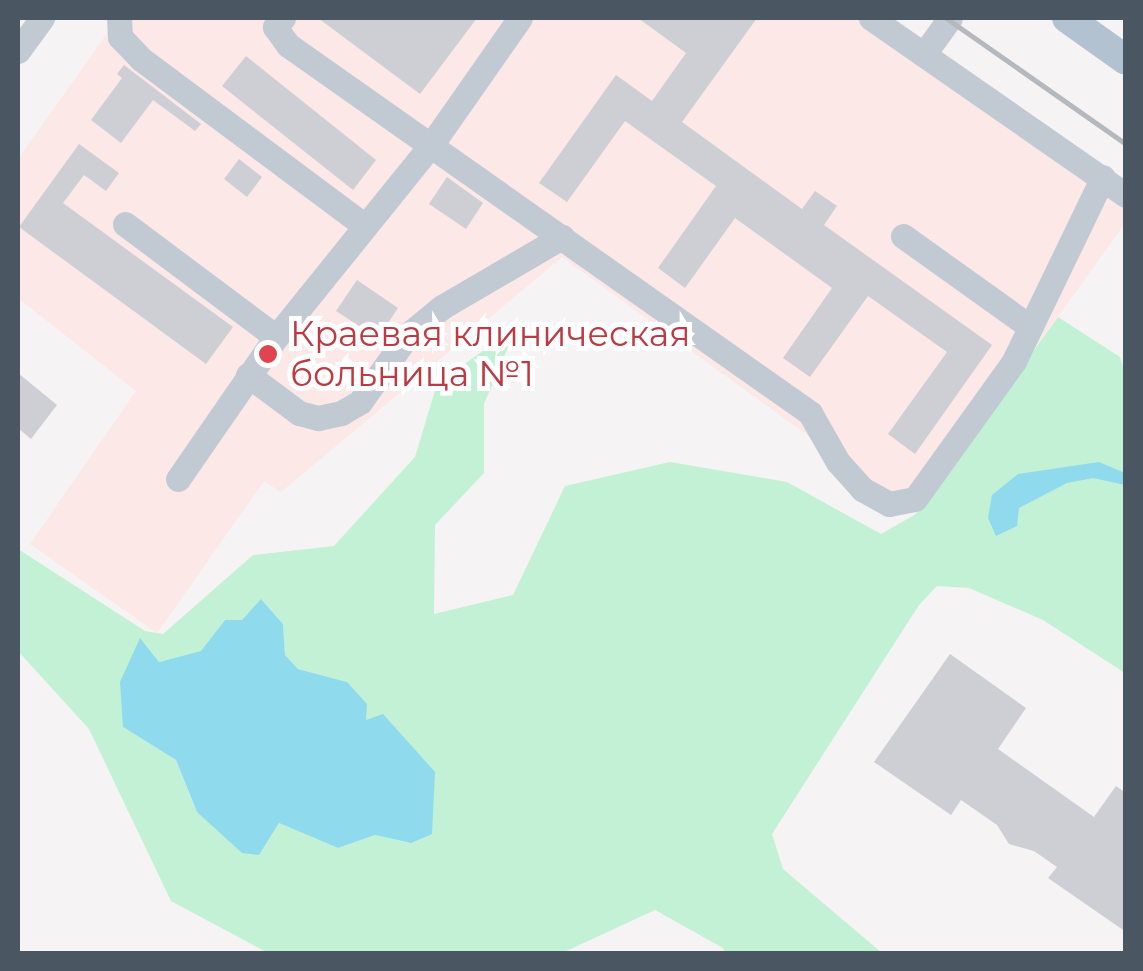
<!DOCTYPE html>
<meta charset="utf-8">
<style>
body{margin:0}
#map{position:relative;width:1143px;height:971px;overflow:hidden;background:#f5f3f3;font-family:Montserrat,sans-serif}
div>[style]{position:absolute}
[style*='--x']{left:calc(var(--x)*1px);top:calc(var(--y)*1px);width:calc(var(--w)*1px);rotate:calc(var(--a)*1deg)}
.medical>*{inset:0;background:#fce8e6}
.green>*{inset:0;background:#c3f1d5}
.water>*{inset:0;background:#90daee}
.building>*{inset:0;background:#cdcfd5}
.minor>*{height:25px;margin:-12.5px;padding:0 12.5px;transform-origin:12.5px;border-radius:12.5px;background:#c1cad2}
.major>*{height:30px;margin:-15px;padding:0 15px;transform-origin:15px;border-radius:15px;background:#b3c2d1}
.rail>*{height:5px;margin:-2.5px;padding:0 2.5px;transform-origin:2.5px;border-radius:2.5px;background:#b5b8bd}
.dots>*{width:28px;height:28px;translate:-50% -50%;box-sizing:border-box;border:5px solid #fff;border-radius:50%}
span{translate:-50% -50%;white-space:nowrap;text-align:center;line-height:1.15;-webkit-text-stroke:10px #fff;paint-order:stroke}
.health-label{font-size:35px;color:#be3a42}
.left{translate:0 -50%;text-align:left}
.frame{position:absolute;inset:0;border:20px solid #4a5661;pointer-events:none}
</style>
<div id="map">
<div class="medical">
<div style="clip-path:polygon(118px 18px,880px 18px,1125px 193px,1125px 223px,916px 514px,562px 257px,281px 492px,264px 481px,157px 633px,30px 544px,136px 391px,18px 298px,18px 159px)"></div>
</div>
<div class="green">
<div style="clip-path:polygon(evenodd,1058px 317px,1120px 357px,1125px 373px,1125px 673px,1043px 620px,969px 588px,937px 586px,919px 605px,772px 834px,783px 869px,882px 953px,725px 953px,723px 948px,655px 910px,562px 953px,268px 953px,171px 901px,89px 729px,18px 651px,18px 549px,145px 631px,163px 634px,253px 555px,334px 546px,415px 457px,437px 384px,517px 326px,484px 404px,484px 473px,435px 525px,434px 614px,513px 595px,565px 486px,670px 462px,787px 482px,881px 534px,916px 514px,1058px 317px,262px 600px,283px 624px,285px 655px,298px 669px,347px 682px,411px 843px,375px 835px,338px 848px,279px 823px,259px 855px,197px 812px,176px 760px,123px 727px,140px 639px,159px 662px,202px 651px,225px 620px,242px 620px,262px 600px)"></div>
</div>
<div class="water">
<div style="clip-path:polygon(1099px 462px,1125px 473px,1125px 485px,1093px 478px,1067px 483px,1019px 508px,1017px 526px,996px 536px,988px 518px,992px 495px,1018px 474px)"></div>
<div style="clip-path:polygon(261px 599px,283px 624px,285px 655px,298px 669px,347px 682px,367px 704px,366px 720px,383px 714px,435px 772px,432px 834px,411px 843px,375px 835px,338px 848px,279px 823px,259px 855px,242px 853px,197px 812px,176px 760px,123px 727px,120px 682px,140px 638px,159px 662px,201px 651px,225px 620px,242px 620px)"></div>
</div>
<div class="building">
<div style="clip-path:polygon(318px 18px,477px 18px,420px 94px)"></div>
<div style="clip-path:polygon(638px 18px,757px 18px,682px 122px,802px 209px,815px 191px,837px 206px,824px 225px,992px 345px,915px 454px,888px 434px,947px 352px,868px 296px,810px 377px,783px 358px,832px 288px,735px 218px,685px 288px,658px 268px,716px 186px,625px 121px,567px 202px,539px 183px,616px 75px,652px 101px,686px 53px)"></div>
<div style="clip-path:polygon(246px 56px,376px 160px,353px 190px,222px 86px)"></div>
<div style="clip-path:polygon(124px 65px,201px 124px,195px 131px,153px 100px,121px 143px,91px 120px,122px 78px,117px 74px)"></div>
<div style="clip-path:polygon(79px 144px,119px 173px,106px 191px,84px 175px,63px 203px,233px 327px,206px 364px,19px 227px)"></div>
<div style="clip-path:polygon(239px 159px,262px 177px,247px 197px,224px 179px)"></div>
<div style="clip-path:polygon(447px 177px,483px 203px,466px 229px,429px 204px)"></div>
<div style="clip-path:polygon(357px 280px,398px 308px,378px 338px,336px 311px)"></div>
<div style="clip-path:polygon(18px 373px,57px 405px,31px 439px,18px 428px)"></div>
<div style="clip-path:polygon(950px 654px,1026px 708px,998px 749px,1094px 817px,1116px 786px,1126px 793px,1126px 932px,1048px 878px,1057px 867px,1034px 851px,1009px 844px,997px 825px,961px 800px,951px 815px,874px 762px)"></div>
</div>
<div class="minor">
<div style="--x:119;--y:18;--w:19;--a:87"></div>
<div style="--x:120;--y:37;--w:30;--a:46"></div>
<div style="--x:141;--y:59;--w:279;--a:36.7"></div>
<div style="--x:283;--y:18;--w:12;--a:132"></div>
<div style="--x:275;--y:27;--w:22;--a:54"></div>
<div style="--x:288;--y:45;--w:639;--a:35.18"></div>
<div style="--x:810;--y:413;--w:56;--a:60.3"></div>
<div style="--x:838;--y:462;--w:36;--a:48"></div>
<div style="--x:862;--y:489;--w:31;--a:29"></div>
<div style="--x:889;--y:504;--w:26;--a:-11"></div>
<div style="--x:915;--y:499;--w:170;--a:-54.3"></div>
<div style="--x:1014;--y:361;--w:204;--a:-64.2"></div>
<div style="--x:871;--y:18;--w:310;--a:34.8"></div>
<div style="--x:18;--y:51;--w:41;--a:-54"></div>
<div style="--x:924;--y:54;--w:44;--a:-54.2"></div>
<div style="--x:125;--y:224;--w:189;--a:36.8"></div>
<div style="--x:903;--y:236;--w:156;--a:35.6"></div>
<div style="--x:248;--y:375;--w:64;--a:36.7"></div>
<div style="--x:299;--y:413;--w:20;--a:15"></div>
<div style="--x:318;--y:418;--w:24;--a:-12"></div>
<div style="--x:341;--y:413;--w:22;--a:-30"></div>
<div style="--x:360;--y:402;--w:82;--a:-54.4"></div>
<div style="--x:408;--y:335;--w:44;--a:-39.5"></div>
<div style="--x:442;--y:307;--w:139;--a:-30.3"></div>
<div style="--x:178;--y:479;--w:173;--a:-55.4"></div>
<div style="--x:276;--y:337;--w:247;--a:-51.1"></div>
<div style="--x:431;--y:145;--w:155;--a:-55"></div>
</div>
<div class="major">
<div style="--x:1067;--y:18;--w:72;--a:35.4"></div>
</div>
<div class="rail">
<div style="--x:946;--y:18;--w:220;--a:35"></div>
</div>
<div class="dots">
<div style="left:268px;top:354px;background:#e0444e"></div>
</div>
<div class="health-label">
<span class="left" style="left:290px;top:354px">Краевая клиническая<br>больница №1</span>
</div>
<div class="frame"></div>
</div>
